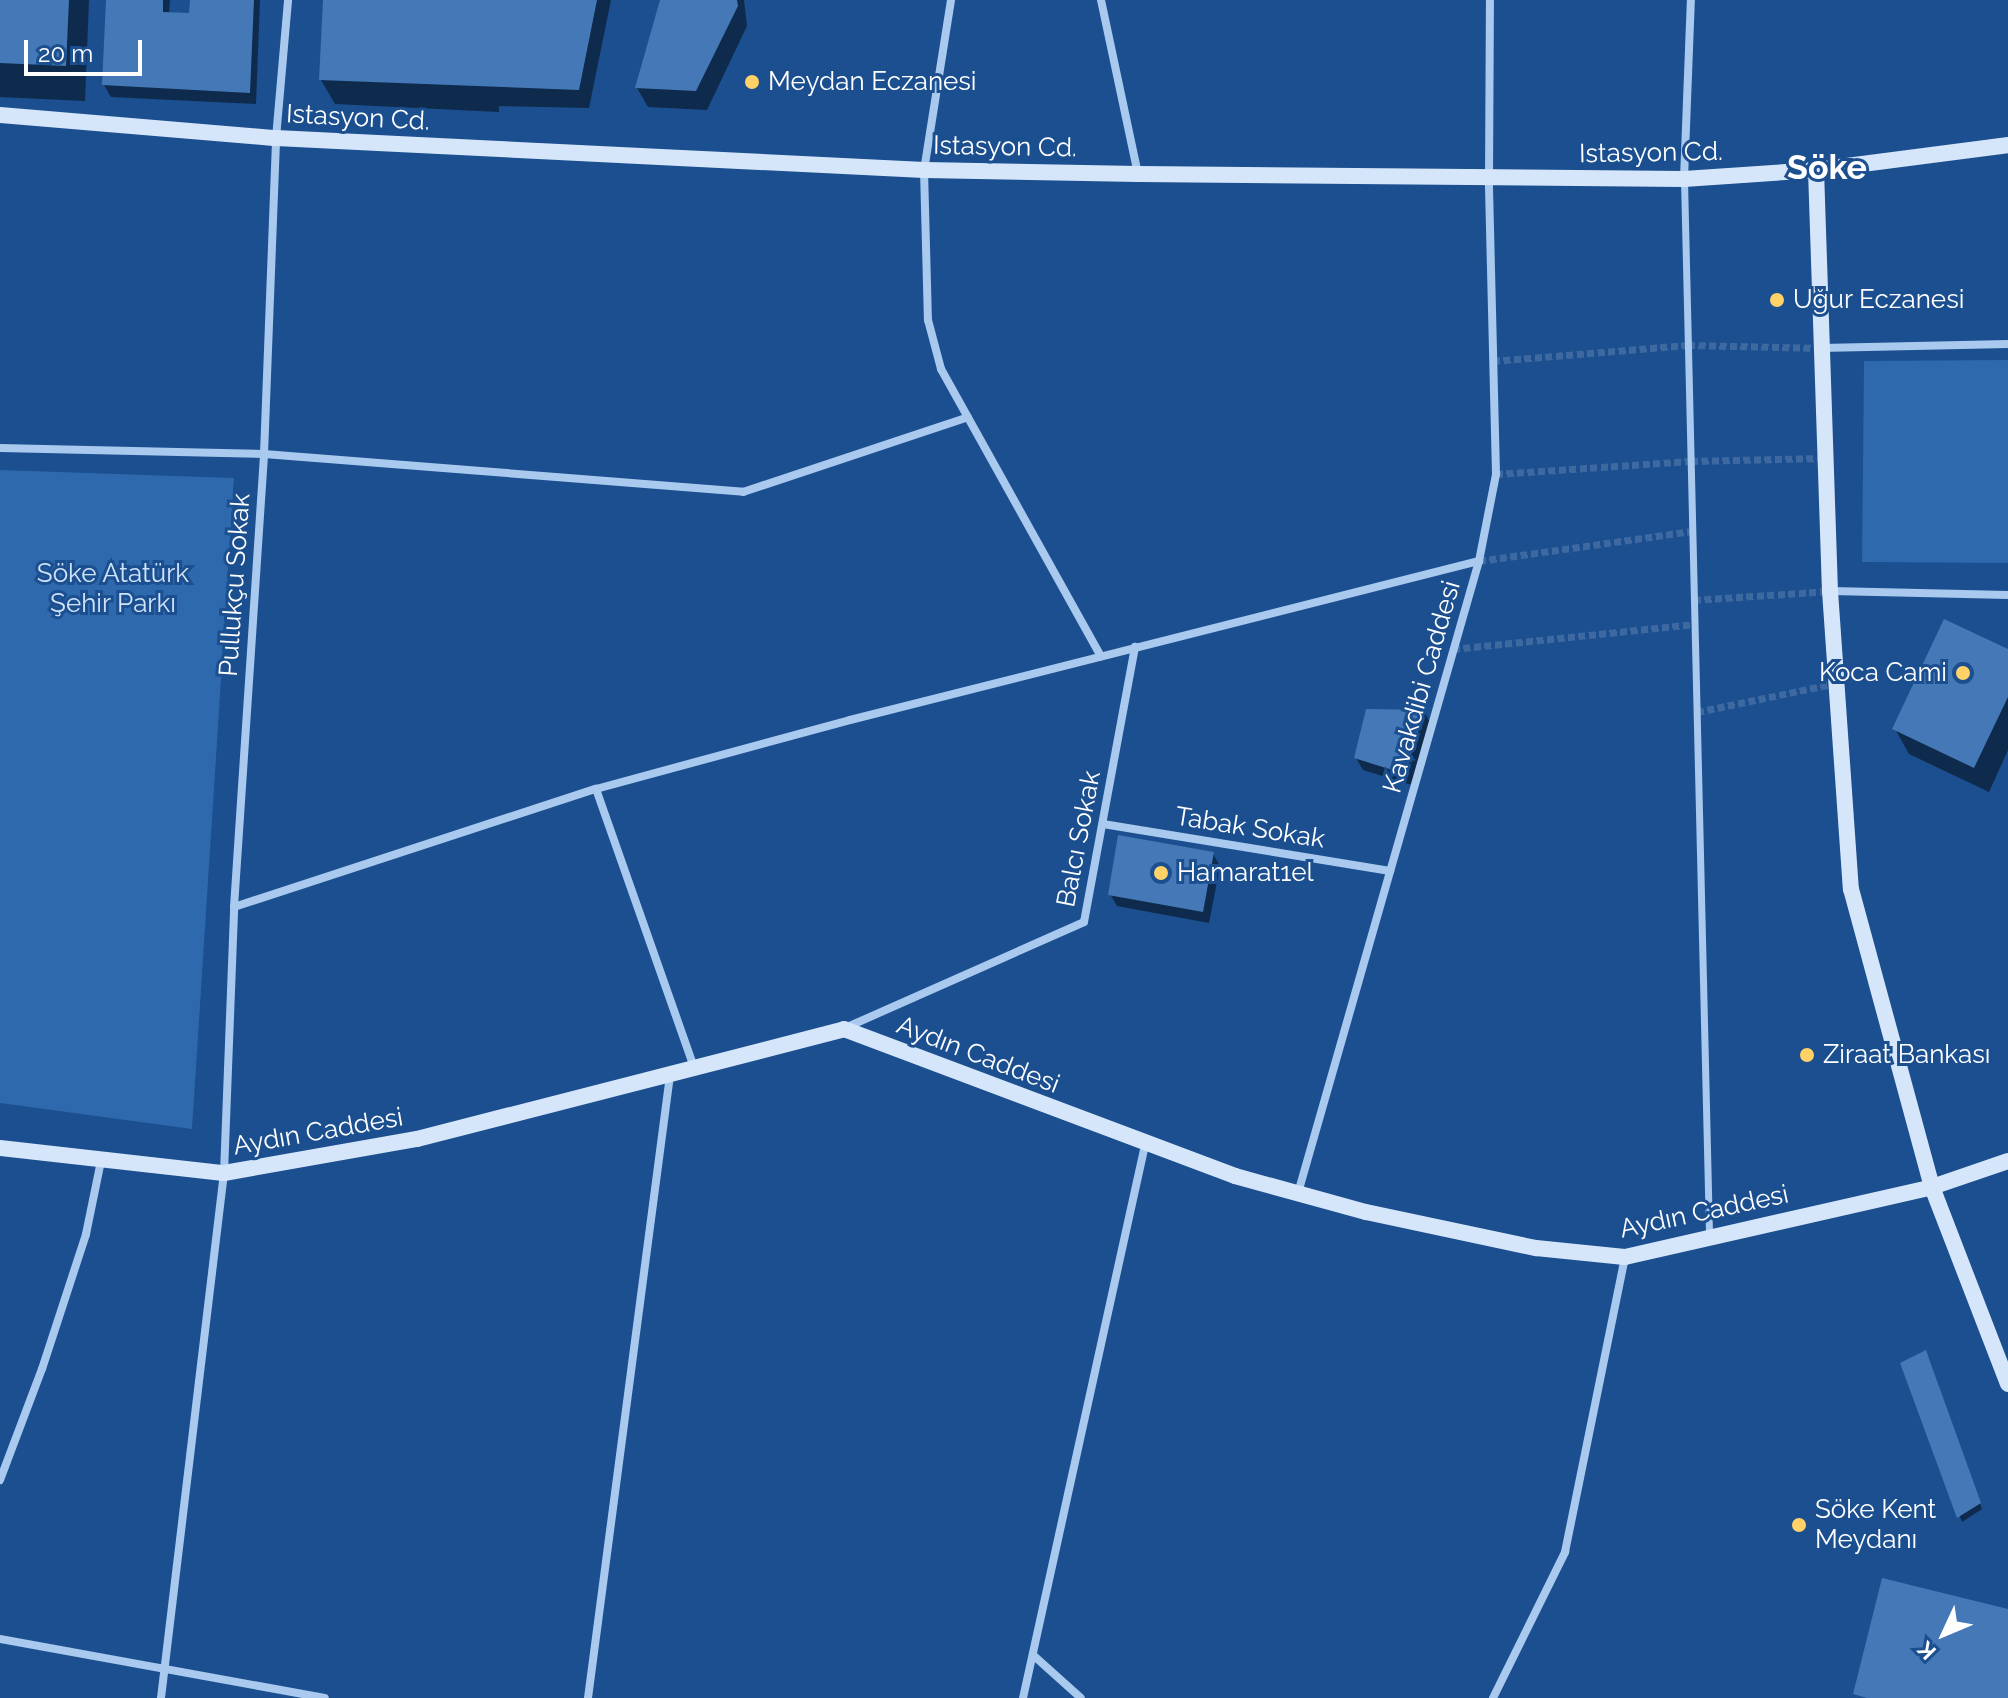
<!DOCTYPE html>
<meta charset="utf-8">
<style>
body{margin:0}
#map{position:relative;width:2008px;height:1698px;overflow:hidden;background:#1b4f8f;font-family:Raleway,sans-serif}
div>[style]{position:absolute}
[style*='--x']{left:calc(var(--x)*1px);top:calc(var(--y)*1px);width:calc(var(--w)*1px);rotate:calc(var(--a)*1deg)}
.green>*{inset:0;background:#2e69ad}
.shadow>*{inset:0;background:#0007}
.building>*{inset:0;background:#4478b7}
.pedestrian-tunnel>*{height:7px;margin-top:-3.5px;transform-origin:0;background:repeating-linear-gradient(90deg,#3d69a0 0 7px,transparent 0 10.5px)}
.pedestrian>*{height:7px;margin:-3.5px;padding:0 3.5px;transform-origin:3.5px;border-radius:3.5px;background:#a9c9ee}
.minor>*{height:8px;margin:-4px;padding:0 4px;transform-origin:4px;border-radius:4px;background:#a9c9ee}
.secondary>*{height:16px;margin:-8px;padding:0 8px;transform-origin:8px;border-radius:8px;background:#d6e6fa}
.dots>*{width:22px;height:22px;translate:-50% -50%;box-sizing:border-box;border:4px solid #1b4f8f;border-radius:50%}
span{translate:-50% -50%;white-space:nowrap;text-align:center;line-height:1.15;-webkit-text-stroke:6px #1b4f8f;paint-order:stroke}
.poi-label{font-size:26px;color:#fff}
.left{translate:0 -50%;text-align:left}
.right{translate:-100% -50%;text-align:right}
.street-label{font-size:26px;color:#fff}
.park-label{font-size:26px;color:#cfe3fa}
.district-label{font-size:34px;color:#fff;font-weight:700}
.north{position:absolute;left:1904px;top:1594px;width:80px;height:80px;-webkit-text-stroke:6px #1b4f8f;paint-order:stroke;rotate:226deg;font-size:22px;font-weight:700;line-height:32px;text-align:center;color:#fff}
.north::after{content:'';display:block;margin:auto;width:28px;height:36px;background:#fff;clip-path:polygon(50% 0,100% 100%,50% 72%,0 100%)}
.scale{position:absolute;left:24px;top:40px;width:118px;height:36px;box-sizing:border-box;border:4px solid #fff;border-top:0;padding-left:10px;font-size:24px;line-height:28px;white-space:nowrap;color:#fff;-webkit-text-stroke:6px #1b4f8f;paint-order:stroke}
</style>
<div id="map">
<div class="green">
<div style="clip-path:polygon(2008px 360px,2008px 563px,1862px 562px,1864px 361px)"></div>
<div style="clip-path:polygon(0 470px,234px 478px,192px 1129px,0 1103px)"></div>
</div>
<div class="shadow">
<div style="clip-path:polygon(0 0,89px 0,85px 101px,0 97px)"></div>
<div style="clip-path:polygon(108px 0,170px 0,169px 14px,191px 15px,192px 0,260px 0,256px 104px,111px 97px,104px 85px)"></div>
<div style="clip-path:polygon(325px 0,611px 0,589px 108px,499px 106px,499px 112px,335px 104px,321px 80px)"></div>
<div style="clip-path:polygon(662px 0,744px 0,747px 26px,707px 110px,648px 107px,637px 88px)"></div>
<div style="clip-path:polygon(2008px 651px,2008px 750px,1989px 792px,1909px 754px,1895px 729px)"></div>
<div style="clip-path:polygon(1424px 712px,1431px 724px,1412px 785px,1363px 770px,1356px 758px)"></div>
<div style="clip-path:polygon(1213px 854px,1220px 866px,1209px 923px,1117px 906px,1110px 894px)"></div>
<div style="clip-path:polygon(1929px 1358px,1982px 1509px,1962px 1522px,1903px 1364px)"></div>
</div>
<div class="building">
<div style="clip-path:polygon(0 0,69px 0,66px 66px,0 63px)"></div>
<div style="clip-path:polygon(106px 0,163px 0,163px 12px,189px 13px,190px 0,254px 0,250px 93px,102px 85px)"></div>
<div style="clip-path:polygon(323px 0,597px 0,579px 90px,319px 80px)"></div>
<div style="clip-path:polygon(660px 0,737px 0,738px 6px,696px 91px,635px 88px)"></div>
<div style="clip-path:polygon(1944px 619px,2008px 649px,2008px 697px,1974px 768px,1892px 729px)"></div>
<div style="clip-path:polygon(1366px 709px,1425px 710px,1405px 774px,1354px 758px)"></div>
<div style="clip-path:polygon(1118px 835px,1214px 852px,1203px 912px,1108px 895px)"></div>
<div style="clip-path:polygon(1926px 1350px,1981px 1503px,1957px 1518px,1900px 1363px)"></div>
<div style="clip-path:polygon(1882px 1578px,2008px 1609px,2008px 1698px,1867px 1698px,1853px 1694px)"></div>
</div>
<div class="pedestrian-tunnel">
<div style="--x:1493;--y:361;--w:196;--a:-4.7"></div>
<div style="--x:1688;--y:345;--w:133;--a:1.3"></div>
<div style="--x:1496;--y:474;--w:195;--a:-3.8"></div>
<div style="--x:1691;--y:461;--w:134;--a:-1.3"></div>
<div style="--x:1479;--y:561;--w:215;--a:-8"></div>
<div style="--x:1694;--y:600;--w:136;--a:-3.8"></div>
<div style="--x:1453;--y:649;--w:243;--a:-5.9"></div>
<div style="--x:1697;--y:712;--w:143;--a:-11.7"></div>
</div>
<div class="pedestrian">
<div style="--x:1684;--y:180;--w:1055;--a:88.64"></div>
</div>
<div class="minor">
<div style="--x:951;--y:0;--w:172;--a:99"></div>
<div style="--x:924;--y:170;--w:150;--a:88.5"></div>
<div style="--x:928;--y:320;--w:51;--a:75.1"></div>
<div style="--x:941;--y:369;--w:329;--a:60.9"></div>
<div style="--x:1101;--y:0;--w:178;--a:78"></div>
<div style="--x:1684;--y:179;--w:179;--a:-87.8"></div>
<div style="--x:1821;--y:348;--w:187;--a:-1.2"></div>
<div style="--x:0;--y:448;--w:264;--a:1.3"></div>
<div style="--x:264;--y:454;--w:481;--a:4.5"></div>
<div style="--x:743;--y:492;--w:237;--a:-18.4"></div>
<div style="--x:1831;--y:591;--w:177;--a:1.3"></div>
<div style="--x:596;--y:789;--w:295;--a:70.6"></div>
<div style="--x:1103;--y:824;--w:291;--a:9.3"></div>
<div style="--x:234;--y:907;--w:381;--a:-18.1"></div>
<div style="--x:596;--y:789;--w:263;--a:-15.2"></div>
<div style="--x:850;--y:720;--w:649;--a:-14.19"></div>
<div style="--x:845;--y:1028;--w:261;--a:-23.9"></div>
<div style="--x:1084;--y:922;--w:280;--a:-79.5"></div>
<div style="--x:1298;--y:1193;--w:657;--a:-74.02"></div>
<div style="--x:1479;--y:561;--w:89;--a:-78.9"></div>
<div style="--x:1496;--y:474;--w:295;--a:-91.4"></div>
<div style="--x:1489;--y:179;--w:179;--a:-89.7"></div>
<div style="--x:0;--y:1480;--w:119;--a:-69.3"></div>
<div style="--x:42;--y:1369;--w:142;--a:-71.9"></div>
<div style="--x:86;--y:1234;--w:75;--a:-78.4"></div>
<div style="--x:0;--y:1639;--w:330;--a:10.3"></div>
<div style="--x:1033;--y:1655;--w:64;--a:41.9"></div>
<div style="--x:161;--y:1698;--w:529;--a:-83.16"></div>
<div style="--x:224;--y:1173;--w:266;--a:-87.8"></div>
<div style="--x:234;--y:907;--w:454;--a:-86.2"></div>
<div style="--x:264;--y:454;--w:316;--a:-87.8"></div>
<div style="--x:276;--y:138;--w:139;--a:-85"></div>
<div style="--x:588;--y:1698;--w:628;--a:-82.5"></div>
<div style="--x:1023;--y:1698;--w:566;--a:-77.56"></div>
<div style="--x:1493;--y:1698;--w:163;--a:-63.7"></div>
<div style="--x:1565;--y:1552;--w:300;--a:-78.5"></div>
</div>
<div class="secondary">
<div style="--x:0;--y:115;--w:277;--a:4.8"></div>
<div style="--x:276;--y:138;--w:649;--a:2.83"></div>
<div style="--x:924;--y:170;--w:214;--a:1.1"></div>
<div style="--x:1138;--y:174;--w:546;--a:0.52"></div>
<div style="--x:1684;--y:179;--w:132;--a:-3.9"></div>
<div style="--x:1816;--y:170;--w:194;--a:-7.4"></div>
<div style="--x:1816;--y:170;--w:421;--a:88.1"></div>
<div style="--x:1830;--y:591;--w:299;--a:86"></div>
<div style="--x:1851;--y:889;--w:309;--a:74.8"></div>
<div style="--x:1932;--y:1187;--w:211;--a:68.9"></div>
<div style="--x:0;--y:1148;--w:225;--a:6.4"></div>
<div style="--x:224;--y:1173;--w:196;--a:-10"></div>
<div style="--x:417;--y:1139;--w:441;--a:-14.4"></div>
<div style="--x:844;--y:1029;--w:418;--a:20.6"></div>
<div style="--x:1235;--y:1176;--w:136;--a:15.4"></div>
<div style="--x:1366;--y:1212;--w:174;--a:12"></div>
<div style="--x:1536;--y:1248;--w:89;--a:5.8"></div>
<div style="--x:1625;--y:1257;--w:315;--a:-12.8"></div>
<div style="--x:1932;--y:1187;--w:80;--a:-18.9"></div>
</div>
<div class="dots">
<div style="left:752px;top:82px;background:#ffd166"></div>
<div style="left:1777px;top:300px;background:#ffd166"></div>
<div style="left:1963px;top:673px;background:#ffd166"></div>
<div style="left:1161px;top:873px;background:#ffd166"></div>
<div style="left:1807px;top:1055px;background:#ffd166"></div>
<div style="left:1799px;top:1525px;background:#ffd166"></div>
</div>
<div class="poi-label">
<span class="left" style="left:768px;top:82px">Meydan Eczanesi</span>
<span class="left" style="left:1793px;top:300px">Uğur Eczanesi</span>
<span class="right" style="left:1947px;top:673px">Koca Cami</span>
<span class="left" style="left:1177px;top:873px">Hamarat1el</span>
<span class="left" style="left:1823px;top:1055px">Ziraat Bankası</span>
<span class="left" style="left:1815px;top:1525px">Söke Kent<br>Meydanı</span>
</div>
<div class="street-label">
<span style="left:358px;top:118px;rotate:3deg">Istasyon Cd.</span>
<span style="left:1005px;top:147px;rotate:1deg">Istasyon Cd.</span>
<span style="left:1651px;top:153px;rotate:-1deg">Istasyon Cd.</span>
<span style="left:235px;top:585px;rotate:-86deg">Pullukçu Sokak</span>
<span style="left:1422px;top:687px;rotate:-74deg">Kavakdibi Caddesi</span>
<span style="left:1250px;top:828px;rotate:9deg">Tabak Sokak</span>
<span style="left:1079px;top:839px;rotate:-79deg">Balcı Sokak</span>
<span style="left:978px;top:1055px;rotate:21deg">Aydın Caddesi</span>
<span style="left:318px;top:1132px;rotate:-10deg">Aydın Caddesi</span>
<span style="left:1704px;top:1212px;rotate:-12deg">Aydın Caddesi</span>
</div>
<div class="park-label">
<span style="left:113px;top:589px">Söke Atatürk<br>Şehir Parkı</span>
</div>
<div class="district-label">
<span style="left:1827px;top:168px">Söke</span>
</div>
<div class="north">K</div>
<div class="scale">20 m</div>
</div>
